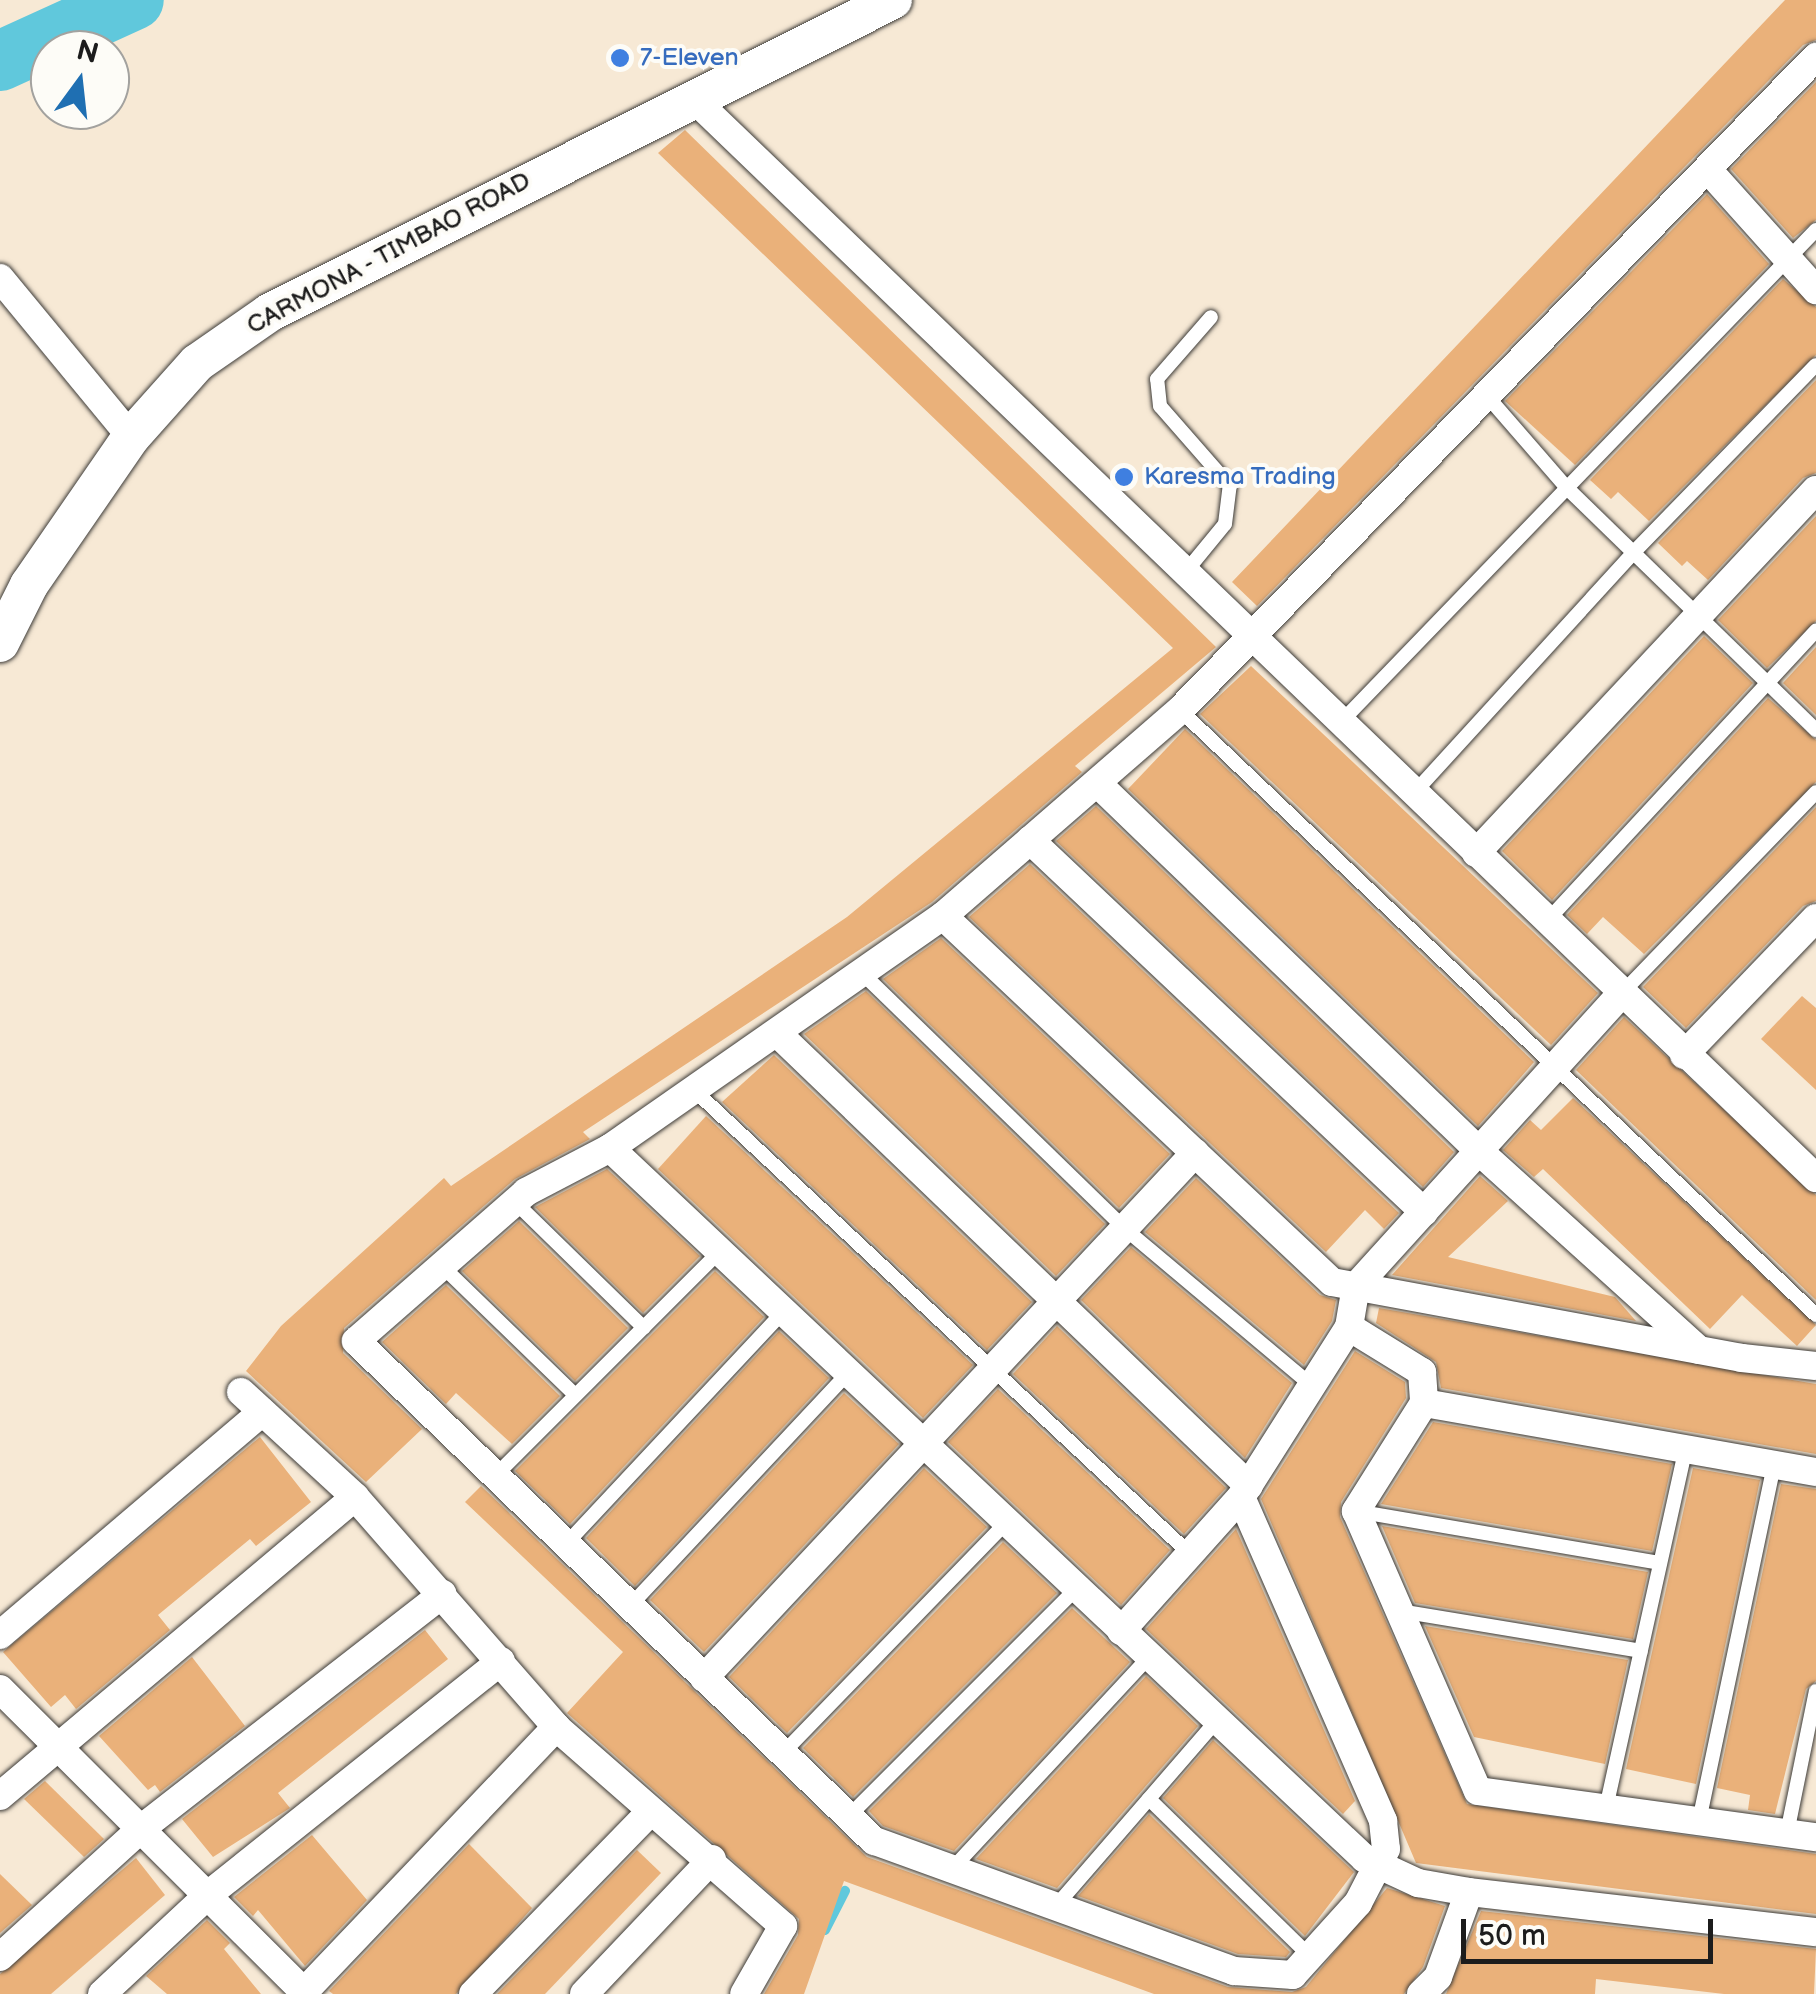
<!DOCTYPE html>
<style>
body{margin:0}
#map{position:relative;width:1816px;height:1994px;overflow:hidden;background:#f7e9d5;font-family:"Balsamiq Sans",sans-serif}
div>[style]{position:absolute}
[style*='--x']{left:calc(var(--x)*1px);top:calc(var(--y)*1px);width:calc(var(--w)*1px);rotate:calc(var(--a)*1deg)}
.stream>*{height:10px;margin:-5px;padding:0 5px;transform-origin:5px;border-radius:5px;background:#60c8dc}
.river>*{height:60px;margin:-30px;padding:0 30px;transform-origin:30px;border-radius:30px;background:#60c8dc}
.building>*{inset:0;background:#eab17a}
.roads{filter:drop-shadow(0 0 2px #3d3b38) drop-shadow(0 0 2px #3d3b38)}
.lane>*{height:14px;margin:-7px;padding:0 7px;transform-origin:7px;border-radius:7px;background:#fff}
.street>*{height:28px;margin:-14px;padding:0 14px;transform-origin:14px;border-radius:14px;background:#fff}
.secondary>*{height:38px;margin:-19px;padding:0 19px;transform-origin:19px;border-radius:19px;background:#fff}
.dots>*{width:28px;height:28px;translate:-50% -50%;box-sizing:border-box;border:5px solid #fdfcf7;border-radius:50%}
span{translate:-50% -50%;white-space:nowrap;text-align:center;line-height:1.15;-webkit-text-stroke:8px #fdfcf7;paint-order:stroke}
.shop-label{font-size:25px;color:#366cbe}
.left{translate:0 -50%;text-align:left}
.street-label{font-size:25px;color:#1c1c1c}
.north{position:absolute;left:30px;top:30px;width:100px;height:100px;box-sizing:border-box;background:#fdfcf7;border:2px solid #a3a29f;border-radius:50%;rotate:15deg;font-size:28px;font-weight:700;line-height:40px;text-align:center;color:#1c1c1c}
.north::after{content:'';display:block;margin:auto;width:35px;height:45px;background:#1f6fb2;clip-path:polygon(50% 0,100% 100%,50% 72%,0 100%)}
.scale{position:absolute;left:1461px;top:1919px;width:252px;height:45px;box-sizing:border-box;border:5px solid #1c1c1c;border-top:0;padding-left:12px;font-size:30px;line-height:35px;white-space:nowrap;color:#1c1c1c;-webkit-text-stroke:8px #fdfcf7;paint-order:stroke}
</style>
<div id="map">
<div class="stream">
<div style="--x:825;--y:1930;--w:44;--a:-62.9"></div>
</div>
<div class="river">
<div style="--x:0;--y:61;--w:147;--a:-24.5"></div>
</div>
<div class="building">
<div style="clip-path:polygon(1785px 0,1816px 0,1816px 40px,1803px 45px,1257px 606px,1232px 582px)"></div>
<div style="clip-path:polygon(1816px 82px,1816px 220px,1793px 238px,1731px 169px)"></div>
<div style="clip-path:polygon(685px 130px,1216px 647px,1075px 766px,1082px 772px,932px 902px,583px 1132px,590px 1139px,515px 1179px,344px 1328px,343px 1353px,422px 1429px,366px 1482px,246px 1371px,281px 1326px,444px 1178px,451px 1186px,847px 917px,1173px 648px,658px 153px)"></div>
<div style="clip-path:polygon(1707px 194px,1769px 264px,1575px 465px,1505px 401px)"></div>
<div style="clip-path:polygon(1783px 279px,1816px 307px,1816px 355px,1649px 521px,1618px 492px,1611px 499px,1590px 480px)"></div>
<div style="clip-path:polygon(1816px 380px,1816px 473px,1803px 478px,1708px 580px,1687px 561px,1682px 566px,1658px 543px)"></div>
<div style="clip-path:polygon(1816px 516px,1816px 621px,1767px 668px,1718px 620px)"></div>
<div style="clip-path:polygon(1704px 636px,1753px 683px,1552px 900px,1502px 851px)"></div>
<div style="clip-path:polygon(1816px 647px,1816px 715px,1783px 683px)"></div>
<div style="clip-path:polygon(1251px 666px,1598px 993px,1551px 1045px,1200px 714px)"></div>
<div style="clip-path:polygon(1768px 698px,1816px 740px,1816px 782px,1644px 954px,1603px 917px,1587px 934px,1567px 915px)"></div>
<div style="clip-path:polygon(1185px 729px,1534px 1062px,1478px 1126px,1128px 789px)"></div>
<div style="clip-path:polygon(1096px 806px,1454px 1152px,1423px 1187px,1056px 841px)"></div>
<div style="clip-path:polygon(1816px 807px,1816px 901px,1803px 906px,1686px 1028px,1643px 987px)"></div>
<div style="clip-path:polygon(1030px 864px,1399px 1213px,1384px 1229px,1365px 1210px,1326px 1252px,969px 917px)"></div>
<div style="clip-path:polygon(941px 938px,1170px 1154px,1119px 1208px,883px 979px)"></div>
<div style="clip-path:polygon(866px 991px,1105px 1224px,1056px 1276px,804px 1034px)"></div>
<div style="clip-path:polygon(1802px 996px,1816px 1008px,1816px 1090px,1761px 1039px)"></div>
<div style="clip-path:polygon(1624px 1017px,1816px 1195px,1816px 1300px,1576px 1070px)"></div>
<div style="clip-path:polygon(774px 1055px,1032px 1302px,987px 1350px,722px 1102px)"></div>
<div style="clip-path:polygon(1573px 1098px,1816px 1325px,1797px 1346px,1742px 1295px,1710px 1329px,1543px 1169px,1534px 1177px,1503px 1150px,1530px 1120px,1541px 1130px)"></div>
<div style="clip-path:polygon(706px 1116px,973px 1365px,923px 1418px,658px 1169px)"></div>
<div style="clip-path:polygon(607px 1169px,700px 1256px,643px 1313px,535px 1207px)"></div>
<div style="clip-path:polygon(1480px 1176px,1508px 1201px,1448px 1257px,1615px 1297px,1636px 1321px,1392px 1275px)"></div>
<div style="clip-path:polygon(1196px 1178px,1320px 1295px,1336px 1300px,1332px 1321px,1304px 1365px,1145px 1232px)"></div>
<div style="clip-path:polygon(519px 1221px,628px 1328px,575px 1381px,462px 1271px)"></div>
<div style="clip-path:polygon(1131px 1247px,1292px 1383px,1245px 1458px,1081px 1300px)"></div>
<div style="clip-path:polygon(715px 1271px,764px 1317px,570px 1524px,515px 1471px)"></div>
<div style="clip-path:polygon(446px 1285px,560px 1396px,512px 1444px,456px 1393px,446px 1404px,382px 1342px)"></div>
<div style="clip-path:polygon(1379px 1308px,1816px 1384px,1816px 1454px,1441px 1388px,1436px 1362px,1376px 1323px)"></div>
<div style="clip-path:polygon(1057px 1326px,1226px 1488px,1184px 1534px,1013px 1374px)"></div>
<div style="clip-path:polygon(779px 1331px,829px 1378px,635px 1586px,586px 1538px)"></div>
<div style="clip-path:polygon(1355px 1351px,1405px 1382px,1406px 1398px,1341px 1502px,1340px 1517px,1467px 1804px,1816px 1854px,1816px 1914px,1416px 1863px,1261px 1499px)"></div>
<div style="clip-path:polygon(998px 1389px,1170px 1550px,1121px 1605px,948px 1442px)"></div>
<div style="clip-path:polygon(844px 1393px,899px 1444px,704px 1652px,650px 1600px)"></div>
<div style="clip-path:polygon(1433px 1422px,1672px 1464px,1652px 1551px,1381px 1504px)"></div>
<div style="clip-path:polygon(260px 1437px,311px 1502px,256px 1546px,250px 1539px,158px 1615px,170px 1630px,76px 1709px,65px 1695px,51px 1707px,3px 1652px)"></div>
<div style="clip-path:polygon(924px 1468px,987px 1527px,787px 1733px,729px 1677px)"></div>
<div style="clip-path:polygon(1693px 1468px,1760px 1480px,1696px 1784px,1626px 1769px)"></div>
<div style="clip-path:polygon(1781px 1484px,1816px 1489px,1816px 1681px,1806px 1689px,1775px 1814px,1748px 1810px,1750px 1795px,1717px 1788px)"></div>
<div style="clip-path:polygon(481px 1486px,867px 1857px,1228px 1987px,1292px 1992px,1306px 1987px,1387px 1888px,1445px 1906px,1423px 1967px,1404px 1994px,1154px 1994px,844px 1881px,804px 1994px,764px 1994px,798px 1935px,799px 1919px,567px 1713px,623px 1652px,465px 1502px)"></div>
<div style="clip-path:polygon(1382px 1526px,1648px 1572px,1633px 1639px,1415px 1603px)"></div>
<div style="clip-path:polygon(1236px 1529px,1355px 1801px,1343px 1814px,1146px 1629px)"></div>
<div style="clip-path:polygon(1003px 1542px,1057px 1593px,853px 1797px,803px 1748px)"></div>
<div style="clip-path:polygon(1072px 1608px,1130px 1662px,954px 1851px,883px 1826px,869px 1811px)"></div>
<div style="clip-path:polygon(1425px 1626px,1628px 1660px,1605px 1764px,1474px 1737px)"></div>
<div style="clip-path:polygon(425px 1630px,448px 1659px,278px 1793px,290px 1808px,213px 1857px,182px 1819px)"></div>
<div style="clip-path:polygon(192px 1657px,245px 1726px,160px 1792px,155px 1785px,148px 1790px,99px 1736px)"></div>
<div style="clip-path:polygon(1146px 1676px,1198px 1726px,1057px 1888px,976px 1859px)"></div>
<div style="clip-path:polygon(1213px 1740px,1354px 1872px,1305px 1936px,1163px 1798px)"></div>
<div style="clip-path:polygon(45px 1781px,104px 1839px,84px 1857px,24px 1799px)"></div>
<div style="clip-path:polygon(1149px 1814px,1290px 1952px,1286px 1957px,1238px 1954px,1078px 1896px)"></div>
<div style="clip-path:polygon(312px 1835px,367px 1900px,305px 1966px,258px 1910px,253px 1916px,234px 1897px)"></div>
<div style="clip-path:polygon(469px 1844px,532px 1908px,456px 1994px,333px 1994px,329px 1991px)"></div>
<div style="clip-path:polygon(637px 1850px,661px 1873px,545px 1994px,497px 1994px)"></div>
<div style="clip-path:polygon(136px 1858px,165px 1895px,51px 1994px,0 1994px,0 1974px)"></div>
<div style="clip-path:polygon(0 1874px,32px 1905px,0 1933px)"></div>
<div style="clip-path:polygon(1481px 1911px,1816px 1949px,1814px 1994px,1724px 1994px,1596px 1979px,1595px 1994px,1446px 1994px)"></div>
<div style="clip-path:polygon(207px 1920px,230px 1943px,224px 1949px,261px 1994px,167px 1994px,146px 1976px)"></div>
</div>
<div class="roads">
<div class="lane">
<div style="--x:1487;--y:396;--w:121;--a:49"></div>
<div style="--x:1566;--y:487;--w:349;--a:44.2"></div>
<div style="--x:1188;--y:569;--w:58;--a:-50.6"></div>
<div style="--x:1225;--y:524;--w:38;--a:-83"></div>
<div style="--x:1230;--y:486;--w:106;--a:-131.2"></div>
<div style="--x:1160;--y:406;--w:27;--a:-96"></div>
<div style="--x:1157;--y:379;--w:82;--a:-48.9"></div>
<div style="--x:1180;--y:710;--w:878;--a:43.57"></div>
<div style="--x:1341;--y:722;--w:684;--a:-46.01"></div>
<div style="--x:1414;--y:793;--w:325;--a:-47.6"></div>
<div style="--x:1633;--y:553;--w:262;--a:-45.8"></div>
<div style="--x:1547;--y:921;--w:396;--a:-47.2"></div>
<div style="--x:862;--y:973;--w:366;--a:44.2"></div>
<div style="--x:1124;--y:1228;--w:246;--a:40"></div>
<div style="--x:1622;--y:993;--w:279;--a:-46"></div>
<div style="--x:694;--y:1090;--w:679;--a:43.09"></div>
<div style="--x:515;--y:1202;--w:180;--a:44.3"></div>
<div style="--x:442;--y:1266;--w:185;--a:44.1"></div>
<div style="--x:495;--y:1476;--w:317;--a:-45"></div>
<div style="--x:1356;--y:1511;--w:308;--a:9.7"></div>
<div style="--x:566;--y:1544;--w:316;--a:-46.9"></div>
<div style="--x:630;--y:1606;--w:316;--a:-46.9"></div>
<div style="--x:1400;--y:1611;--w:244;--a:9.4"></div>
<div style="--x:783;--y:1753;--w:320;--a:-45.9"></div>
<div style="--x:1149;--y:1799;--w:223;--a:44.3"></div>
<div style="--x:1606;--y:1808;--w:364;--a:-77.5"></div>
<div style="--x:849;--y:1816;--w:321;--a:-45"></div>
<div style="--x:1699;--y:1821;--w:360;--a:-78.1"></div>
<div style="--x:1787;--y:1833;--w:145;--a:-78.5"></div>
<div style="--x:952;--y:1869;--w:289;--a:-47.1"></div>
<div style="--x:1056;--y:1906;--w:246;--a:-49.1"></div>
</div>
<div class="street">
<div style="--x:698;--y:103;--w:1551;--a:43.88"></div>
<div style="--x:1710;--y:172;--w:159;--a:48.1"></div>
<div style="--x:0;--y:278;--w:206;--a:50.5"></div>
<div style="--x:1097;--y:783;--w:532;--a:43.93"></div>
<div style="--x:1480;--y:1152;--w:295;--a:42.1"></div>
<div style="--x:1030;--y:840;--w:542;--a:43.35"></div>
<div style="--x:1476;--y:853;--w:497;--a:-46.9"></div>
<div style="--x:943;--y:916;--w:534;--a:43.26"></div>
<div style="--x:1332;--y:1282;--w:417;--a:10.5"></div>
<div style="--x:1742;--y:1358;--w:74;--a:6.2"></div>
<div style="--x:1621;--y:994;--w:394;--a:132.2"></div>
<div style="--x:1356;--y:1286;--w:42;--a:99.7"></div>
<div style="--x:1349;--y:1327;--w:201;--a:122.4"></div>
<div style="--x:1241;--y:1497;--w:354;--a:66.3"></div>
<div style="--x:1383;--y:1821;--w:28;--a:84"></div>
<div style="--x:1386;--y:1849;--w:61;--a:117.4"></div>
<div style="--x:1358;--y:1903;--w:97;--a:132.1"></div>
<div style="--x:1293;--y:1975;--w:59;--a:-176.1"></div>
<div style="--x:1234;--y:1971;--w:383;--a:-160.1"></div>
<div style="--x:874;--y:1841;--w:720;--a:-136.01"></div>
<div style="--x:356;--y:1341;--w:226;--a:-41.2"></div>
<div style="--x:526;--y:1192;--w:95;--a:-27.6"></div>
<div style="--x:610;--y:1148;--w:406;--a:-34.9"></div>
<div style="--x:943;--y:916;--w:314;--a:-41"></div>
<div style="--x:1180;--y:710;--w:912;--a:-45.76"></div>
<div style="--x:777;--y:1033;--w:654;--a:43.82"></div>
<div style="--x:1684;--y:1055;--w:190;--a:-46.1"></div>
<div style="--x:610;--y:1148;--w:1036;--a:43.28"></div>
<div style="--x:1364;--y:1858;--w:60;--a:24.8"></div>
<div style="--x:1418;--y:1883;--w:52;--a:10"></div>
<div style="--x:1469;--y:1892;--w:349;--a:6.6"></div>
<div style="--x:1349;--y:1327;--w:86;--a:31.7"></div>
<div style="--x:1422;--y:1372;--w:31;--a:86"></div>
<div style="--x:1424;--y:1403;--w:128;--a:122.2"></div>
<div style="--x:1356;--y:1511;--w:305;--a:66.5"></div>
<div style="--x:1478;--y:1791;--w:341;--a:7.8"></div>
<div style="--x:241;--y:1392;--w:155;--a:42.6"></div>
<div style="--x:355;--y:1497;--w:305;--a:48.8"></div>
<div style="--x:556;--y:1727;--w:302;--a:41.2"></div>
<div style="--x:783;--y:1926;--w:78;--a:119.8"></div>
<div style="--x:1424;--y:1403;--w:398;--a:10"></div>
<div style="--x:1121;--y:1631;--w:180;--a:-48.2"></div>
<div style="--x:0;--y:1635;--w:344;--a:-40.4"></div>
<div style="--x:704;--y:1678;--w:719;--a:-46.92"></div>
<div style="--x:0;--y:1689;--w:432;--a:44.9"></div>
<div style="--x:0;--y:1796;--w:464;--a:-40.1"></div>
<div style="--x:0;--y:1957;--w:192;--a:-42.3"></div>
<div style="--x:142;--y:1828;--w:381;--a:-37.9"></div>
<div style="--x:102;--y:1994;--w:145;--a:-43"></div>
<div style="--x:208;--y:1895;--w:375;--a:-38.6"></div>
<div style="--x:302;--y:1994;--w:369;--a:-46.4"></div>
<div style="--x:473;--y:1994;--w:255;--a:-45.8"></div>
<div style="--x:584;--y:1994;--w:186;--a:-46.5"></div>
<div style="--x:1421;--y:1994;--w:24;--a:-45"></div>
<div style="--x:1438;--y:1977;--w:90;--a:-70"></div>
</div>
<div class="secondary">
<div style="--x:0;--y:643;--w:65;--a:-63.4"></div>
<div style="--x:29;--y:585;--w:180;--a:-55.4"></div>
<div style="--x:131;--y:437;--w:99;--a:-48.3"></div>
<div style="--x:197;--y:363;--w:88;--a:-34.8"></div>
<div style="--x:269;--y:313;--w:698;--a:-26.64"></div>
</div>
</div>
<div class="dots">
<div style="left:620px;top:58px;background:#3f7fe0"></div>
<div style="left:1124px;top:477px;background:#3f7fe0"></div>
</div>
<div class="shop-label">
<span class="left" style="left:640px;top:58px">7-Eleven</span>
<span class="left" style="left:1144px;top:477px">Karesma Trading</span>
</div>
<div class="street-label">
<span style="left:389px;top:254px;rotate:-28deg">CARMONA - TIMBAO ROAD</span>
</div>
<div class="north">N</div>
<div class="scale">50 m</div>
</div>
